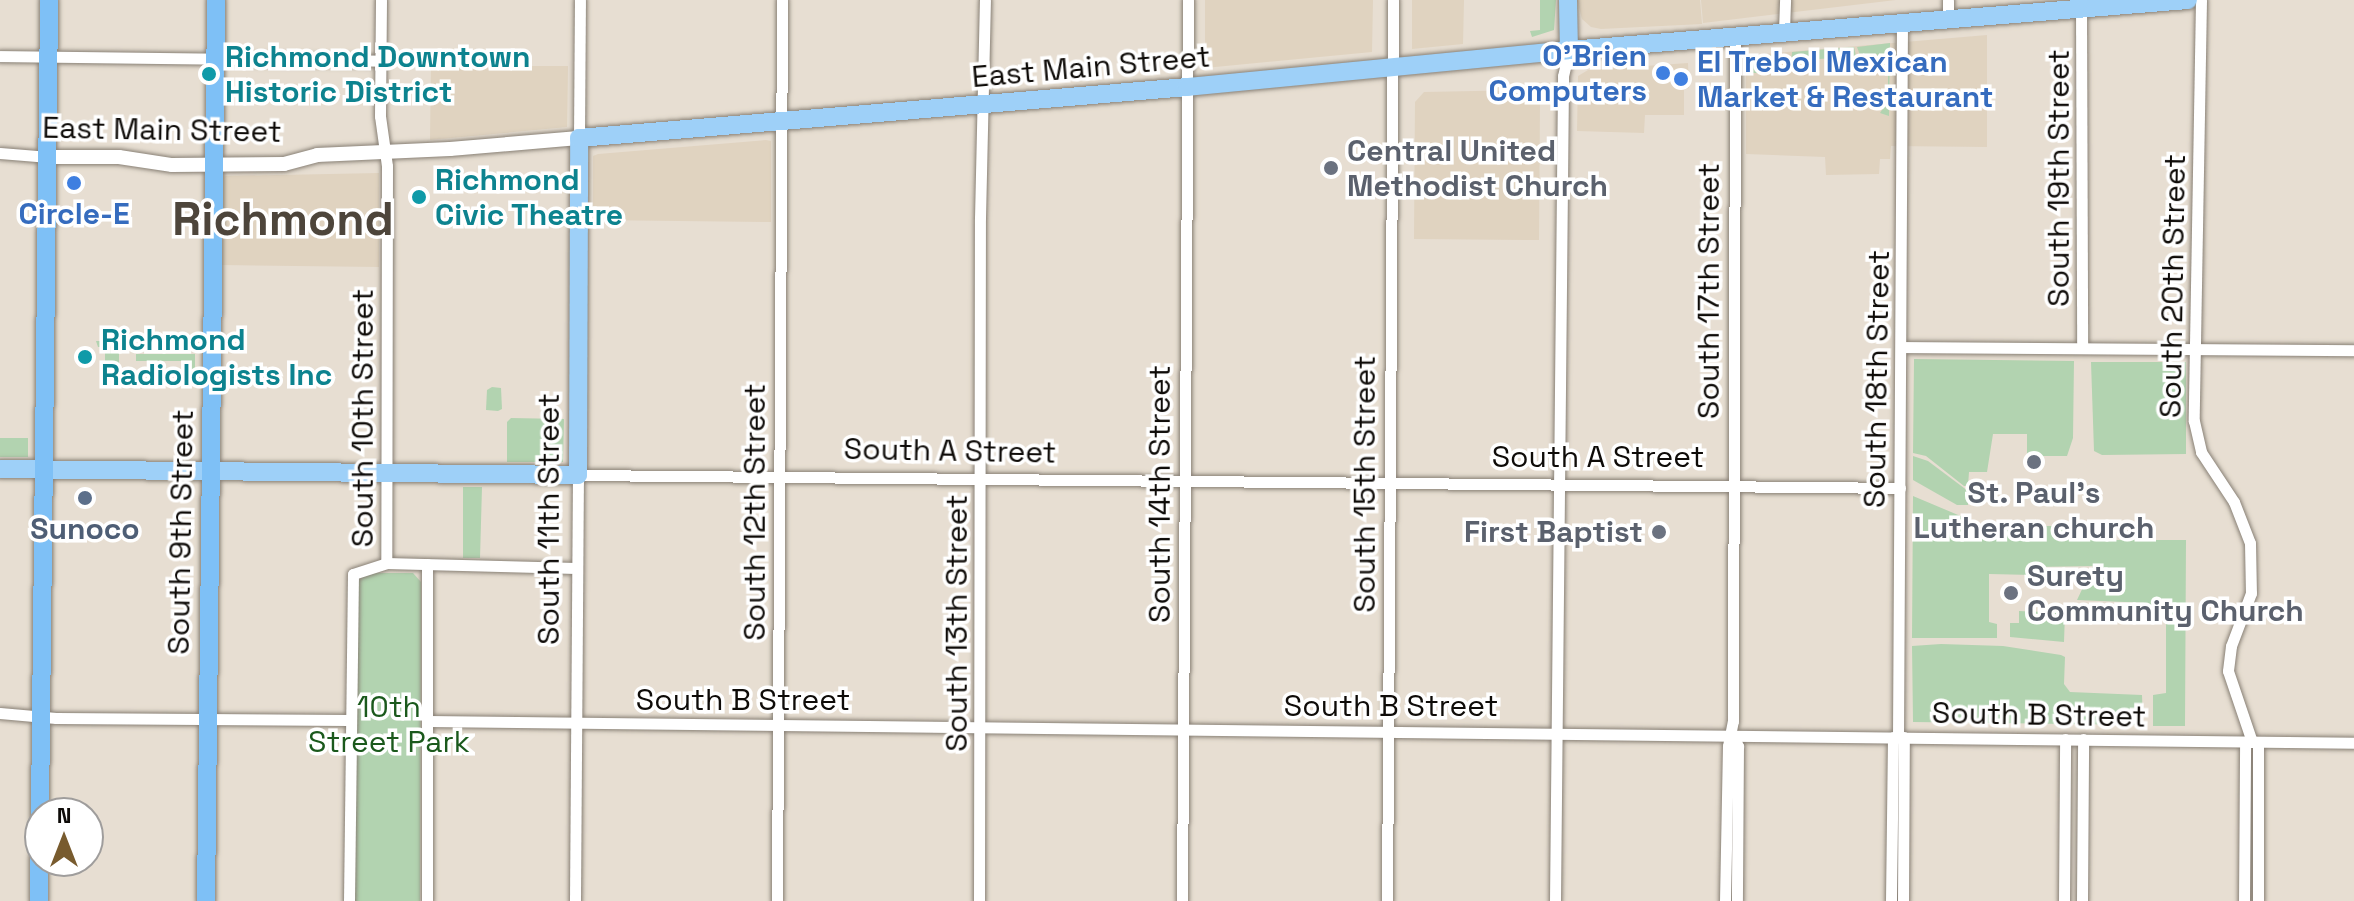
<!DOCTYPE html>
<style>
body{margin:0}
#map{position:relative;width:2354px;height:901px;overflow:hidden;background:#e7ded2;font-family:"Space Grotesk",sans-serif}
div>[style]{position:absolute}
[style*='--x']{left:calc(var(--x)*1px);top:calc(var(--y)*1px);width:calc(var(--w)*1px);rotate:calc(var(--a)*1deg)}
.built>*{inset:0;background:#e0d3c0}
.green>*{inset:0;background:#b2d3b0}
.roads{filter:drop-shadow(0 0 2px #888075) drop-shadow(0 0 2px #888075)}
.minor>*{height:11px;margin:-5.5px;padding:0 5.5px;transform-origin:5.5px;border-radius:5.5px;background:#fff}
.tertiary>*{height:14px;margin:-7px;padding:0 7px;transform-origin:7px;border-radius:7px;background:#fff}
.primary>*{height:18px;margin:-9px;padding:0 9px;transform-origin:9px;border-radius:9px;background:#9ed0f8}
.trunk>*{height:18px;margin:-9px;padding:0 9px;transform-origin:9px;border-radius:9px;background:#7ec0f6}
.dots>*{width:22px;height:22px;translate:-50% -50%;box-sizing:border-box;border:4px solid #fff;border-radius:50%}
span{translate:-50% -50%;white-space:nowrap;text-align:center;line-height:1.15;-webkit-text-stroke:7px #fff;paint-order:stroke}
.shop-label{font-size:30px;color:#366cbe;font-weight:700}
.right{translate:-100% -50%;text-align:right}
.left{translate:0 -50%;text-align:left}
.culture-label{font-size:30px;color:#0d838f;font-weight:700}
.street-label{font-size:30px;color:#0e0b08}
.worship-label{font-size:30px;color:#5b616d;font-weight:700}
.service-label{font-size:30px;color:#4e5e75;font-weight:700}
.park-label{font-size:30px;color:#1b591c}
.town-label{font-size:46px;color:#4d453b;font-weight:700}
.north{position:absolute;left:24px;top:797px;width:80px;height:80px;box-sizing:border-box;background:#fff;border:2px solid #9f9d9c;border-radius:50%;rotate:0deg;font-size:22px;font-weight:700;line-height:32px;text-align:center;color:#0e0b08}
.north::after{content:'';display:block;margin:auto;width:28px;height:36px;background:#785b2e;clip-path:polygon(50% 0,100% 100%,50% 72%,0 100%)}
</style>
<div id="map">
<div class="built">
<div style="clip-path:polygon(1205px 0,1373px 0,1372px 52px,1205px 68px)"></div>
<div style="clip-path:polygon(1412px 0,1464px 0,1463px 44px,1412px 49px)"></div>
<div style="clip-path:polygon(1577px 0,1700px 0,1702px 24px,1601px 29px,1591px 27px,1582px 19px)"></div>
<div style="clip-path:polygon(1701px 0,1896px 0,1703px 23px)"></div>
<div style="clip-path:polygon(1987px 35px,1987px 147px,1891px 146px,1890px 159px,1880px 159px,1879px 174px,1826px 175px,1825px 157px,1746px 154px,1746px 62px,1753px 55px)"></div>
<div style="clip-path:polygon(1688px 63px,1689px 88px,1684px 90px,1684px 115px,1645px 115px,1644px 133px,1577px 131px,1578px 76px,1588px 70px)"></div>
<div style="clip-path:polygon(431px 66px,568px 66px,567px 127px,430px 140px)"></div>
<div style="clip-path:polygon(1531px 90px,1540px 99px,1539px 240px,1414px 239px,1415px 102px,1424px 92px)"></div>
<div style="clip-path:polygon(766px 140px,771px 141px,771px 222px,593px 220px,593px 156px,598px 154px)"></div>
<div style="clip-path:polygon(379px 173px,379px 267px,222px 265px,223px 176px)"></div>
</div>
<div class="green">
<div style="clip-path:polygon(1540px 0,1556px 0,1554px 30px,1532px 37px,1530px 31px,1540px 30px)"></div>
<div style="clip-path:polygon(1890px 43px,1889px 116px,1880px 113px,1888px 101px,1888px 62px,1878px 66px,1877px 54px,1863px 55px,1863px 63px,1857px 47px)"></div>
<div style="clip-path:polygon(1854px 47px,1856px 56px,1796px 61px,1797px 70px,1791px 66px,1792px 52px)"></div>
<div style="clip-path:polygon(1774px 55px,1775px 66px,1770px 72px,1767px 65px,1759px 65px,1758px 73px,1748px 73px,1750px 58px)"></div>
<div style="clip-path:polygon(96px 341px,119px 341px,119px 375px,105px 375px,105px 347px,98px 347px)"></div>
<div style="clip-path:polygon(136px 354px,195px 354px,195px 372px,190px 372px,189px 361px,136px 361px)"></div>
<div style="clip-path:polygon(1914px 359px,2074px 361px,2073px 438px,2067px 456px,2027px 456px,2027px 434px,1993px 434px,1987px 472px,1969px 472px,1968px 486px,1964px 486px,1926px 456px,1913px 453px)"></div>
<div style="clip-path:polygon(2091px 362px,2186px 362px,2186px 454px,2102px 455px,2094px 451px)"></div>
<div style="clip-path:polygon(492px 387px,501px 388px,502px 409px,498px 411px,486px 410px,487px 390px)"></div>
<div style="clip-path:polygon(511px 418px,564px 419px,563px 462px,507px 462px,507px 422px)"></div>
<div style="clip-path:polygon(0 438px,28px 438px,28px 457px,0 457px)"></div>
<div style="clip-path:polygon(1913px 456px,1928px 461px,1968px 491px,1968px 505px,1957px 505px,1913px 480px)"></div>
<div style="clip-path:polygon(463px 487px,482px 487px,480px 558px,463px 558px)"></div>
<div style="clip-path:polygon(1913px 496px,1970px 520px,1971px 526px,2076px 526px,2076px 540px,2186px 540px,2185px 726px,2153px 726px,2153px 695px,2166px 693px,2166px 608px,2155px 613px,2148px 603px,2077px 600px,2093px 566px,2034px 567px,2033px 575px,1989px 574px,1989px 622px,1997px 624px,1997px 638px,1912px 638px)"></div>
<div style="clip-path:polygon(366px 573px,413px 573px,421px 582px,420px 901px,355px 901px,356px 584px)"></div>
<div style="clip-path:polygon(2019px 611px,2065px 613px,2064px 642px,2010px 637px,2010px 623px,2019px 623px)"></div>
<div style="clip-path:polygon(1941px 644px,2003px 646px,2061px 655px,2065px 657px,2064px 684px,2070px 692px,2142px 695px,2143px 725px,1913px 722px,1912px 646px)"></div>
</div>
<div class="roads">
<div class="minor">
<div style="--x:381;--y:0;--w:116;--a:90.5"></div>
<div style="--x:380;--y:116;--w:50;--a:82"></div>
<div style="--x:387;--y:166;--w:397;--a:90.1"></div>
<div style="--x:2201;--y:0;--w:421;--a:91"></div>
<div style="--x:2194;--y:421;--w:32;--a:77"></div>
<div style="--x:2201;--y:452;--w:60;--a:56.6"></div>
<div style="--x:2234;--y:502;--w:44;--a:68.7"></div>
<div style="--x:2250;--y:543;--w:50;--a:88.9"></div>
<div style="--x:2251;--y:593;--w:57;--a:110.7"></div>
<div style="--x:2231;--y:646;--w:25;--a:97"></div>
<div style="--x:2228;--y:671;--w:75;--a:71.3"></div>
<div style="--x:2081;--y:8;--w:340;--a:89.8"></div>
<div style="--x:1948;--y:19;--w:19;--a:-90"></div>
<div style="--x:1784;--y:31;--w:31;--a:-88"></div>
<div style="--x:0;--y:56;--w:382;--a:0.7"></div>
<div style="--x:579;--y:138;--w:138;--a:-89.6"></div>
<div style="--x:0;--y:153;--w:49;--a:4.7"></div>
<div style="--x:1901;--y:347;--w:453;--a:0.4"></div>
<div style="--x:0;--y:713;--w:56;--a:5.1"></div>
<div style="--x:56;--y:718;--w:293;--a:0.4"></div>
<div style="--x:428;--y:721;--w:1926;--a:0.65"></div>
<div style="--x:1732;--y:735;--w:13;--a:61"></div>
<div style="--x:1738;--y:746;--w:155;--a:90.4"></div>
<div style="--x:1898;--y:737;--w:715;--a:-89.68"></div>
<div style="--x:349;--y:901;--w:327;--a:-89.3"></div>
<div style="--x:353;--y:574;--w:35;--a:-18"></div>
<div style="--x:386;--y:563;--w:190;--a:1.5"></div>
<div style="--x:427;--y:901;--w:337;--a:-90"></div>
<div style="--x:575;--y:901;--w:426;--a:-89.6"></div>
<div style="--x:578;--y:475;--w:1322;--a:0.56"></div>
<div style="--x:777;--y:901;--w:901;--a:-89.68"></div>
<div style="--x:979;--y:901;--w:683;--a:-89.92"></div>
<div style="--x:980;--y:218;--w:218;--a:-88.7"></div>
<div style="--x:1182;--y:901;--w:901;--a:-89.62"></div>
<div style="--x:1387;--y:901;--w:901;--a:-89.62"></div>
<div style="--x:1555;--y:901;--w:825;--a:-89.44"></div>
<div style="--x:1563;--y:76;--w:27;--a:-77"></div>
<div style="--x:1725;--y:901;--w:155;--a:-88.9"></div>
<div style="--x:1728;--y:746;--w:25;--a:-79"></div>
<div style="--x:1733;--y:721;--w:682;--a:-89.83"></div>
<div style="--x:1891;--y:901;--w:164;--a:-89.3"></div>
<div style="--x:1903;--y:901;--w:164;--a:-89.7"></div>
<div style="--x:2064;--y:901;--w:162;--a:-89.6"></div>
<div style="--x:2082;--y:901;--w:162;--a:-89.6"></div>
<div style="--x:2244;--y:901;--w:159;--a:-89.6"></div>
<div style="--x:2258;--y:901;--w:159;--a:-90"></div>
</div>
<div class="tertiary">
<div style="--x:49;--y:157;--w:70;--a:0"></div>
<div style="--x:119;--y:157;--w:54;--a:8.6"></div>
<div style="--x:172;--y:165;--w:112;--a:-0.5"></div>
<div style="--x:284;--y:164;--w:34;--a:-15"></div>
<div style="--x:317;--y:155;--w:133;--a:-2.6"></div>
<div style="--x:450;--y:149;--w:129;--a:-4.9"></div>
</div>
<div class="primary">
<div style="--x:1568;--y:0;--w:50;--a:88.9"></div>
<div style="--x:0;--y:469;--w:578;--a:0.59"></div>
<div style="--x:578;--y:475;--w:337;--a:-89.8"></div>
<div style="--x:579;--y:138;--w:610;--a:-4.79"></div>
<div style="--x:1187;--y:87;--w:384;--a:-5.5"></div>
<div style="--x:1569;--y:50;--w:621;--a:-4.62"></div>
</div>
<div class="trunk">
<div style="--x:39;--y:901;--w:901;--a:-89.36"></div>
<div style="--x:206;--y:901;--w:901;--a:-89.36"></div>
</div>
</div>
<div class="dots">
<div style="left:1663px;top:73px;background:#3f7fe0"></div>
<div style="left:209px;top:74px;background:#0f9aa8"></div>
<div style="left:1681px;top:79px;background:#3f7fe0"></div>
<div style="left:1331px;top:168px;background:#6b7280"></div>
<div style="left:74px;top:183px;background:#3f7fe0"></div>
<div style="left:419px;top:197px;background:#0f9aa8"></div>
<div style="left:85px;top:357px;background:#0f9aa8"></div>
<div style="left:2034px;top:462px;background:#6b7280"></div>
<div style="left:85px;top:498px;background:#5c6f8a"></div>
<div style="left:1659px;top:532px;background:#6b7280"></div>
<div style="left:2011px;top:593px;background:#6b7280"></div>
</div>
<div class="shop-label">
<span class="right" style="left:1647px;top:73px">O'Brien<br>Computers</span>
<span class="left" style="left:1697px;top:79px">El Trebol Mexican<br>Market &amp; Restaurant</span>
<span style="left:74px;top:214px">Circle-E</span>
</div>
<div class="culture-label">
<span class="left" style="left:225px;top:74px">Richmond Downtown<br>Historic District</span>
<span class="left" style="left:435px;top:197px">Richmond<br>Civic Theatre</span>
<span class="left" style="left:101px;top:357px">Richmond<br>Radiologists Inc</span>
</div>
<div class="street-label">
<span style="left:1091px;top:67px;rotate:-5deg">East Main Street</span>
<span style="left:162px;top:130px;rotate:1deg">East Main Street</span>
<span style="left:2059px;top:178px;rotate:-90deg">South 19th Street</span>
<span style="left:2173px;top:286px;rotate:-89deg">South 20th Street</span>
<span style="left:1709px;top:291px;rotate:-90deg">South 17th Street</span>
<span style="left:1877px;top:379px;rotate:-89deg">South 18th Street</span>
<span style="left:363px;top:418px;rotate:-90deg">South 10th Street</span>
<span style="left:950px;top:451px;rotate:1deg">South A Street</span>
<span style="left:1598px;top:457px">South A Street</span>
<span style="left:1365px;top:484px;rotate:-90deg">South 15th Street</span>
<span style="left:1160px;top:494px;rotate:-90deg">South 14th Street</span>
<span style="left:755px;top:512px;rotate:-90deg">South 12th Street</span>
<span style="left:549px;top:519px;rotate:-90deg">South 11th Street</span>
<span style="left:181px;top:532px;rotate:-89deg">South 9th Street</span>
<span style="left:957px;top:623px;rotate:-90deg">South 13th Street</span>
<span style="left:743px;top:700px">South B Street</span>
<span style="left:1391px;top:706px">South B Street</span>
<span style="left:2039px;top:715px;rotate:1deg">South B Street</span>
</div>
<div class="worship-label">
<span class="left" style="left:1347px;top:168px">Central United<br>Methodist Church</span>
<span style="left:2034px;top:510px">St. Paul's<br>Lutheran church</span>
<span class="right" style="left:1643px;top:532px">First Baptist</span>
<span class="left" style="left:2027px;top:593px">Surety<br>Community Church</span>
</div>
<div class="service-label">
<span style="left:85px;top:529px">Sunoco</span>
</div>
<div class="park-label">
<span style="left:389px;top:724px">10th<br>Street Park</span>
</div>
<div class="town-label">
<span style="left:283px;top:219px">Richmond</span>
</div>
<div class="north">N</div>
</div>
